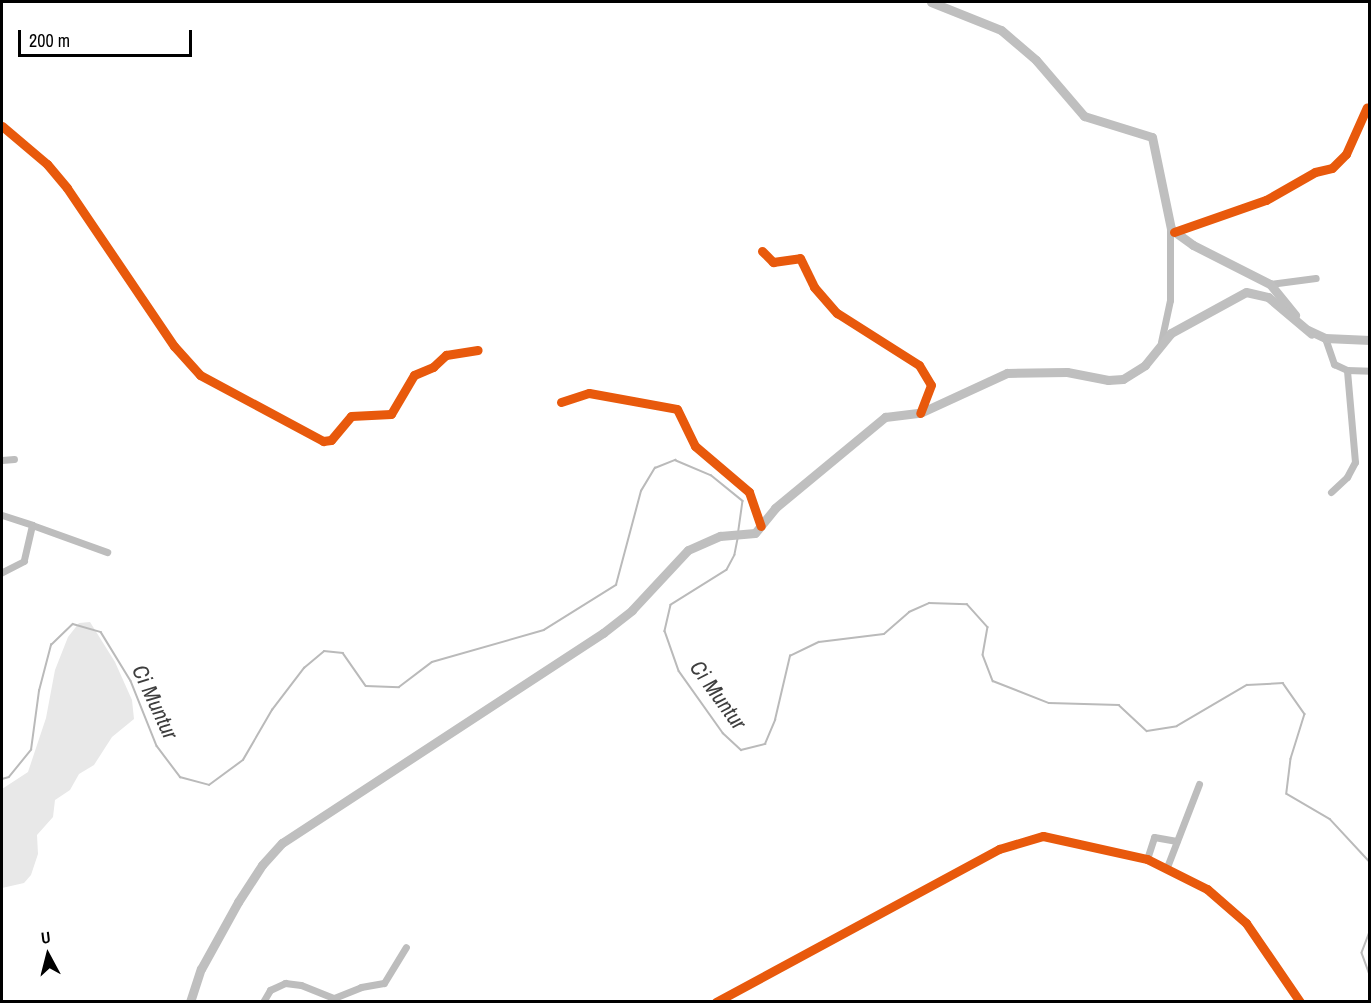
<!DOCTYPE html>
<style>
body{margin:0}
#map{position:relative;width:1371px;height:1003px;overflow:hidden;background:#fff;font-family:"Archivo Narrow",sans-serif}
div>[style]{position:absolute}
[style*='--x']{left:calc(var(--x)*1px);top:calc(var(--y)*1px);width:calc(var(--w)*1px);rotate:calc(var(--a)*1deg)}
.green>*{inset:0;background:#e8e8e8}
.stream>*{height:1.5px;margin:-0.75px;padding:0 0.75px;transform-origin:0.75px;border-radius:0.75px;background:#bababa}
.street>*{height:7px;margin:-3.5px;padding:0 3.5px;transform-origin:3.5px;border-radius:3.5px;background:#bdbdbd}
.secondary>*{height:9px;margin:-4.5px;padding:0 4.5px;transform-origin:4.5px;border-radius:4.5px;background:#bfbfbf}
.cycleway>*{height:9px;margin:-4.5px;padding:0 4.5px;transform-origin:4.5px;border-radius:4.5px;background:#e8590c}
span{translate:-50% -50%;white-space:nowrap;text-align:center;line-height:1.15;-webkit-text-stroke:6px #fff;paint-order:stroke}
.water-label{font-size:22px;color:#3e3e3e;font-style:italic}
.frame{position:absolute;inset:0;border:3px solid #000;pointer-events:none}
.north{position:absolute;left:18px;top:925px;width:60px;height:60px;-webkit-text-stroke:4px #fff;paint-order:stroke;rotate:353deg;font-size:16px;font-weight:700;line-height:24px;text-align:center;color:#000}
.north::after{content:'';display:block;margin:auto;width:21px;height:27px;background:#000;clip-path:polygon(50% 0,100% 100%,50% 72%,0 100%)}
.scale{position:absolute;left:18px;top:30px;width:174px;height:27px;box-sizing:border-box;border:3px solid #000;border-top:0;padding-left:8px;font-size:18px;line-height:21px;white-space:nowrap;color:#000;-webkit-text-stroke:4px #fff;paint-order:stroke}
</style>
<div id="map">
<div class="green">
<div style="clip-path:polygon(90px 622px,115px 662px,132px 700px,134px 719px,112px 737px,94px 765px,79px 774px,70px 790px,55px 800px,53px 817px,37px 835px,38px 854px,31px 875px,24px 883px,2px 888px,2px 789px,28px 772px,46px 718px,55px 670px,68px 637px,79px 623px)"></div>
</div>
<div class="stream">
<div style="--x:738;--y:539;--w:16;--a:101"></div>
<div style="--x:735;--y:555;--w:17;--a:118"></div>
<div style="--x:727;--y:570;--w:66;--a:148"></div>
<div style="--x:671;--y:605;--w:27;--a:103"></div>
<div style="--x:665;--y:631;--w:42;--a:70.7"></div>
<div style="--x:679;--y:671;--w:76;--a:54.6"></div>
<div style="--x:723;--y:733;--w:25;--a:43"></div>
<div style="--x:741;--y:750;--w:25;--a:-14"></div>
<div style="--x:765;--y:744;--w:26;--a:-67"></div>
<div style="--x:775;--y:720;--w:66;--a:-76.8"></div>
<div style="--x:790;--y:656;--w:32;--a:-26"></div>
<div style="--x:819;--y:642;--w:65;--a:-7"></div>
<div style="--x:884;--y:634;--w:33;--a:-41"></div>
<div style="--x:909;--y:612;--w:22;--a:-24"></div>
<div style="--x:929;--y:603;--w:38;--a:2"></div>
<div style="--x:967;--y:604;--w:31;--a:48"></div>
<div style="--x:988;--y:627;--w:28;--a:100"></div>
<div style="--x:983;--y:655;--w:28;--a:69"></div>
<div style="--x:993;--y:681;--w:60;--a:21.4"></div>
<div style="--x:1049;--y:703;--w:70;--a:1.6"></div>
<div style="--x:1119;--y:705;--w:38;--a:43"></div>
<div style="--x:1147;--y:731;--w:30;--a:-9"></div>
<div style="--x:1177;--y:726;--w:81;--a:-30.4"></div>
<div style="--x:1247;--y:685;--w:36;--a:-3"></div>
<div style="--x:1283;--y:683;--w:38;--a:55"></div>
<div style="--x:1305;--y:714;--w:47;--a:107.3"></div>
<div style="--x:1291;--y:759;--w:35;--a:97"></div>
<div style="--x:1287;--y:794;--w:50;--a:30.2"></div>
<div style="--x:1330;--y:819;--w:59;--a:47.1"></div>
<div style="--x:2;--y:779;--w:7;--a:-16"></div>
<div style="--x:9;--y:777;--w:35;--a:-51"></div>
<div style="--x:31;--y:750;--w:60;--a:-82.3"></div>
<div style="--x:39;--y:691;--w:48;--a:-75.4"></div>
<div style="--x:51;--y:645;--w:30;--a:-44"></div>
<div style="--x:73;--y:624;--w:29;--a:16"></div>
<div style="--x:101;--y:632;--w:57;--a:58.5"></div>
<div style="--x:131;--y:681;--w:70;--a:68.2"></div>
<div style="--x:157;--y:746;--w:39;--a:53"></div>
<div style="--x:180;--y:777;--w:30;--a:15"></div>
<div style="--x:209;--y:785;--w:42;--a:-36.3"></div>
<div style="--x:243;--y:760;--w:58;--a:-59.9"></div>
<div style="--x:272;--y:710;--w:53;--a:-52.7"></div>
<div style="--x:304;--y:668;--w:26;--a:-40"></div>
<div style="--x:324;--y:651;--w:19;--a:6"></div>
<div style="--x:343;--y:653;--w:40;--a:55.1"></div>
<div style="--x:366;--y:686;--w:33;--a:2"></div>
<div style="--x:399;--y:687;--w:41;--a:-37.1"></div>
<div style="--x:432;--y:662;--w:116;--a:-15.9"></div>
<div style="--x:544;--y:630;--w:85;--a:-32"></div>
<div style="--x:616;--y:585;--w:97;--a:-75.1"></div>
<div style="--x:641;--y:491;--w:27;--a:-59"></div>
<div style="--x:655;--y:468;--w:22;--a:-22"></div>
<div style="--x:675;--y:460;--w:39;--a:23"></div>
<div style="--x:711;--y:475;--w:41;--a:39.1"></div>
<div style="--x:743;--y:501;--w:30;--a:98"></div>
<div style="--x:1370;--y:932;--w:22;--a:111"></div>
<div style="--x:1362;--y:953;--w:23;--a:70"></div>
</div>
<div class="street">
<div style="--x:2;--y:126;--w:59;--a:40.2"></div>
<div style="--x:47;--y:164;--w:31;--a:50"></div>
<div style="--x:67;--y:188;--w:191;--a:55.9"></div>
<div style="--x:174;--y:346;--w:39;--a:48"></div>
<div style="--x:200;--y:375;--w:140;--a:28.2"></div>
<div style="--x:323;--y:441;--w:8;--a:-7"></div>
<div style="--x:331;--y:440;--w:31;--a:-50"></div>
<div style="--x:351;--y:416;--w:40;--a:-2.9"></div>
<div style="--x:391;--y:414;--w:45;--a:-59.5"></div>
<div style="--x:414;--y:375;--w:21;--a:-23"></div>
<div style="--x:433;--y:367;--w:18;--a:-43"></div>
<div style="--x:446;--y:355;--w:32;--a:-9"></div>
<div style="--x:1174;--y:232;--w:97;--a:-19.2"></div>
<div style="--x:1266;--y:200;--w:56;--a:-29.7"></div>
<div style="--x:1315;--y:172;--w:17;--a:-13"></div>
<div style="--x:1332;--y:168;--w:20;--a:-45"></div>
<div style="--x:1346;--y:154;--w:51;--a:-65.9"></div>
<div style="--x:762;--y:251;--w:16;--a:45"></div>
<div style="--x:773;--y:262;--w:27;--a:-8"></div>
<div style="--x:800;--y:258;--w:32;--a:64"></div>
<div style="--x:814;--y:287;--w:35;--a:49"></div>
<div style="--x:837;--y:313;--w:97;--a:32.4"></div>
<div style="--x:919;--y:365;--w:23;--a:59"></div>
<div style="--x:931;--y:385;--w:29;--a:110"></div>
<div style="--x:1270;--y:284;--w:46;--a:-7.4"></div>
<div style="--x:1325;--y:338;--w:28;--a:71"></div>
<div style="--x:1334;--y:364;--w:14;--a:25"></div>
<div style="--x:1347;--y:370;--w:23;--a:2"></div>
<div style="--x:1161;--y:342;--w:43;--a:-77.9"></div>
<div style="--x:1170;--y:300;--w:74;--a:-90"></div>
<div style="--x:561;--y:402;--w:29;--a:-18"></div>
<div style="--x:589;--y:393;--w:89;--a:10.3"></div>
<div style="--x:677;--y:409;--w:41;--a:64.1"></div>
<div style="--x:695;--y:446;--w:71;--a:40.4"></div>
<div style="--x:749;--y:492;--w:36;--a:71"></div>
<div style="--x:2;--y:460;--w:12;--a:-5"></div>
<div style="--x:1331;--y:492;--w:22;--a:-43"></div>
<div style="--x:1347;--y:477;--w:17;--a:-62"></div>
<div style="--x:1355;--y:462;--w:92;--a:-95"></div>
<div style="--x:2;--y:515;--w:32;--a:18"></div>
<div style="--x:32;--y:525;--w:37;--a:103"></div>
<div style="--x:24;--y:561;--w:25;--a:153"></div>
<div style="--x:32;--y:525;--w:80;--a:19.8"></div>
<div style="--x:1147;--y:859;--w:23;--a:-72"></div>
<div style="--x:1154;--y:837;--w:23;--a:10"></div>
<div style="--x:1167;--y:867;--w:89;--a:-68.9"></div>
<div style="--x:263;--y:1002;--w:14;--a:-60"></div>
<div style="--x:270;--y:990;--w:17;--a:-25"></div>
<div style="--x:285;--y:983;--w:16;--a:7"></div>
<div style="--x:301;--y:985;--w:35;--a:22"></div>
<div style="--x:334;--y:998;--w:29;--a:-22"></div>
<div style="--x:361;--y:987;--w:23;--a:-10"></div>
<div style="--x:384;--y:983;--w:42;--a:-58.6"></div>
<div style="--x:716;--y:1002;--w:322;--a:-28.4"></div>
<div style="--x:999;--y:849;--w:46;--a:-16.5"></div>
<div style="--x:1043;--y:836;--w:107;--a:12.5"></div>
<div style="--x:1147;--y:859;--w:67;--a:26.6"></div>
<div style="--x:1207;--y:889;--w:52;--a:41.1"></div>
<div style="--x:1246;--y:923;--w:96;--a:55.6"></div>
</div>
<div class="secondary">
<div style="--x:931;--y:2;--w:75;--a:21.8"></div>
<div style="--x:1001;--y:30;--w:46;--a:40.6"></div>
<div style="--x:1036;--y:60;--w:74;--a:49.4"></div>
<div style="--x:1084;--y:116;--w:71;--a:17.2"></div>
<div style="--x:1152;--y:137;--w:94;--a:78.3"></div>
<div style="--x:1171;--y:229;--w:27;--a:36"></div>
<div style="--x:1193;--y:245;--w:86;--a:26.9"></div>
<div style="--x:1270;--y:284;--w:40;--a:51"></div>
<div style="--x:1308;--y:330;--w:19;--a:25"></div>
<div style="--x:1325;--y:338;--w:45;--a:2.5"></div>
<div style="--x:190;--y:1002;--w:35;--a:-72"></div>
<div style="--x:201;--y:969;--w:77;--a:-61.1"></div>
<div style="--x:238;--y:902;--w:44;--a:-57"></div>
<div style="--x:262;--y:865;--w:30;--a:-48"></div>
<div style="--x:282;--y:843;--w:384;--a:-33.2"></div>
<div style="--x:603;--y:633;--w:37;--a:-38"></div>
<div style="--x:632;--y:610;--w:82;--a:-47"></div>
<div style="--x:688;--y:550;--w:35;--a:-24"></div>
<div style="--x:720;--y:536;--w:35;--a:-5"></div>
<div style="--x:755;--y:533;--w:32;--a:-51"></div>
<div style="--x:775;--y:508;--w:143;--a:-39.6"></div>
<div style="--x:885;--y:417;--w:35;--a:-7"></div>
<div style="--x:920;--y:413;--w:96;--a:-24.7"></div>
<div style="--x:1007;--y:373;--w:60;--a:-1"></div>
<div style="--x:1067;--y:372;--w:42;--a:11"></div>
<div style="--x:1108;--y:380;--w:15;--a:-4"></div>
<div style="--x:1123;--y:379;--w:26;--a:-32"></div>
<div style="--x:1145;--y:365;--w:41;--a:-50.9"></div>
<div style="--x:1171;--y:333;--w:85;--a:-28.7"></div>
<div style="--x:1246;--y:292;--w:23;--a:13"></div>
<div style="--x:1268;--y:297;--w:57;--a:40.1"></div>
</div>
<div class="cycleway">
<div style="--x:2;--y:126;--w:59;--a:40.2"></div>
<div style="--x:47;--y:164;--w:31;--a:50"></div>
<div style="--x:67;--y:188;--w:191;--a:55.9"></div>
<div style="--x:174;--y:346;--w:39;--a:48"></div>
<div style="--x:200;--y:375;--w:140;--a:28.2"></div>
<div style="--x:323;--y:441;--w:8;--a:-7"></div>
<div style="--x:331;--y:440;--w:31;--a:-50"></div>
<div style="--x:351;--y:416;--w:40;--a:-2.9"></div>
<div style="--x:391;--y:414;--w:45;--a:-59.5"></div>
<div style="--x:414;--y:375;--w:21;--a:-23"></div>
<div style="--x:433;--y:367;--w:18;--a:-43"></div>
<div style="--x:446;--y:355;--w:32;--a:-9"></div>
<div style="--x:1174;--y:232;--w:97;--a:-19.2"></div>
<div style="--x:1266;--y:200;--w:56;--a:-29.7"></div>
<div style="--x:1315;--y:172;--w:17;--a:-13"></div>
<div style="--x:1332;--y:168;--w:20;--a:-45"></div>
<div style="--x:1346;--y:154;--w:51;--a:-65.9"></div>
<div style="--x:762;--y:251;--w:16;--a:45"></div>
<div style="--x:773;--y:262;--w:27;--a:-8"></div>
<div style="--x:800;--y:258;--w:32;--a:64"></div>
<div style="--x:814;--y:287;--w:35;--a:49"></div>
<div style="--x:837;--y:313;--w:97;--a:32.4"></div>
<div style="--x:919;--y:365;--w:23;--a:59"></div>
<div style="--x:931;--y:385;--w:30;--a:111"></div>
<div style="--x:561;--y:402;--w:29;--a:-18"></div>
<div style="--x:589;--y:393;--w:89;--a:10.3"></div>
<div style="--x:677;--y:409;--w:41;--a:64.1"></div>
<div style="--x:695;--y:446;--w:71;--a:40.4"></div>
<div style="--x:749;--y:492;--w:36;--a:71"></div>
<div style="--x:716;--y:1002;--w:322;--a:-28.4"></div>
<div style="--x:999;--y:849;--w:46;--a:-16.5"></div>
<div style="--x:1043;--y:836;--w:107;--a:12.5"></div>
<div style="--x:1147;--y:859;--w:67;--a:26.6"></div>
<div style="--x:1207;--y:889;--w:52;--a:41.1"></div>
<div style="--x:1246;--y:923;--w:96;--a:55.6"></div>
</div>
<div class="water-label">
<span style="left:718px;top:695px;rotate:54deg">Ci Muntur</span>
<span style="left:155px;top:702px;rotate:65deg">Ci Muntur</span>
</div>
<div class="frame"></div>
<div class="north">U</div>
<div class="scale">200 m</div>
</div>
